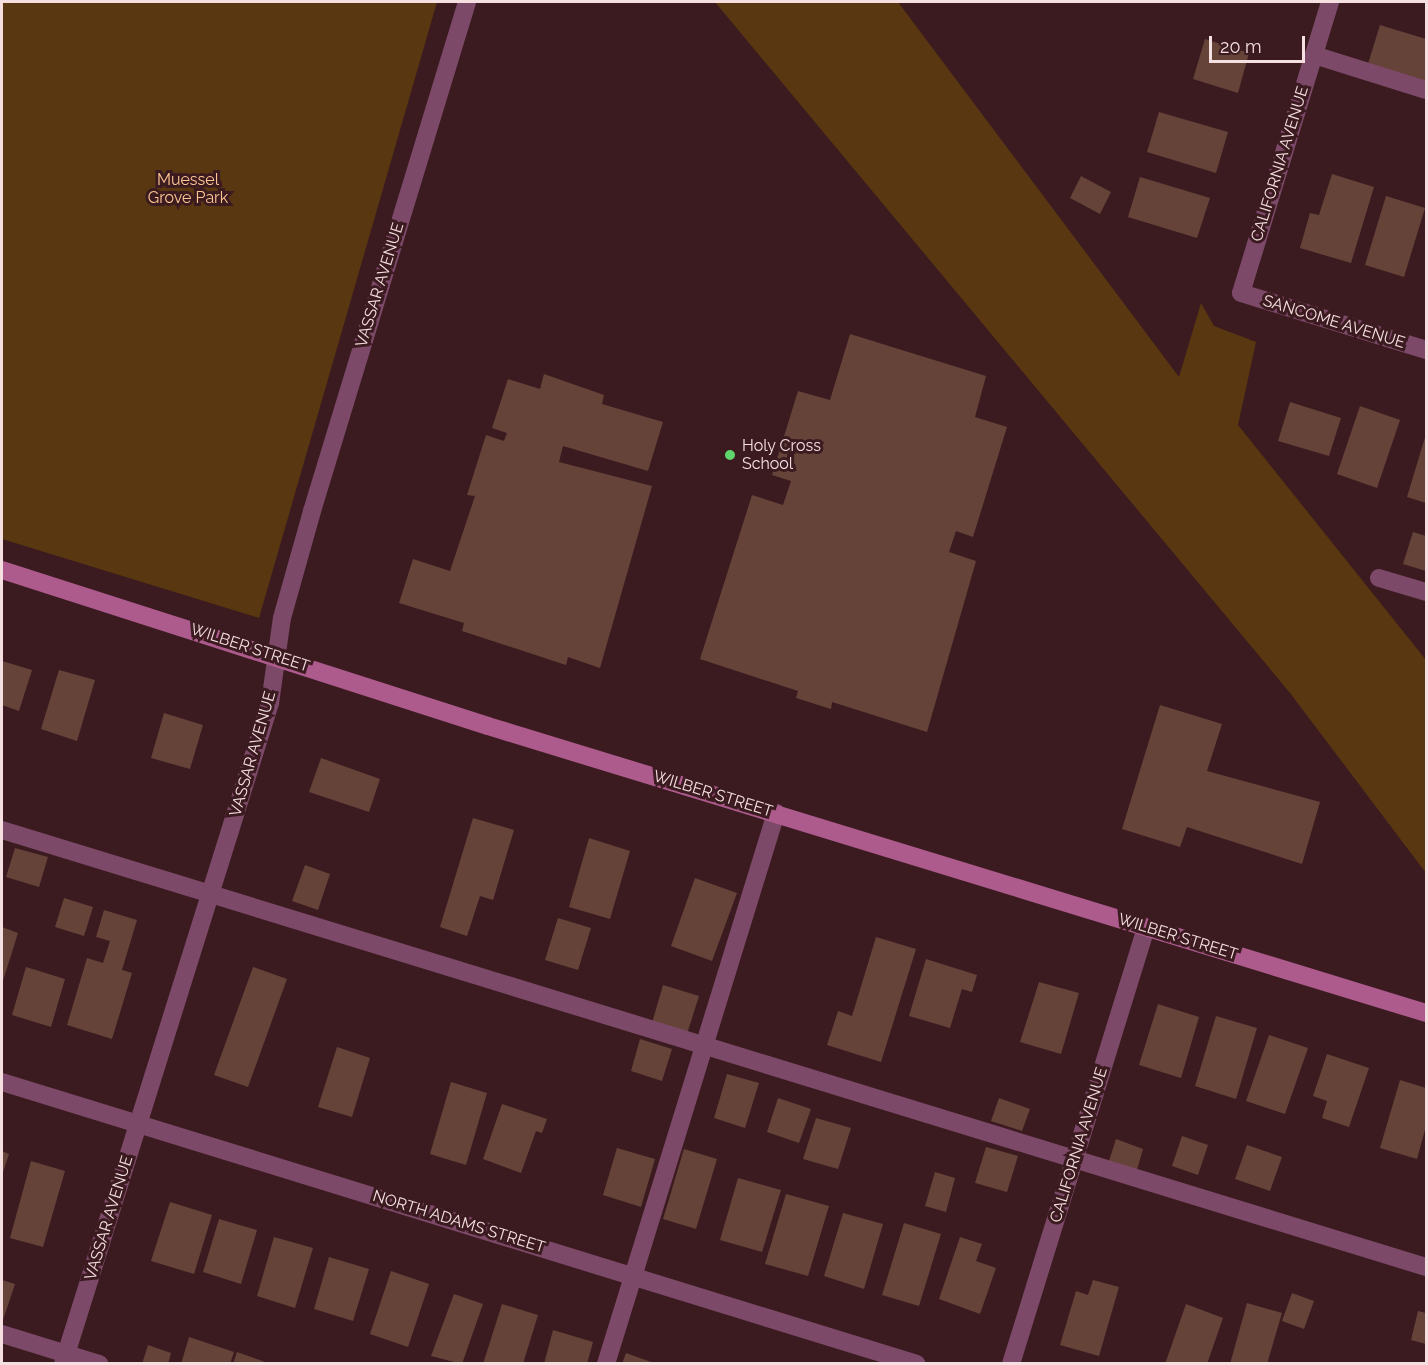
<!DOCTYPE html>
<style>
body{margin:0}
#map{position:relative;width:1428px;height:1365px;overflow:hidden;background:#3b1b20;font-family:Raleway,sans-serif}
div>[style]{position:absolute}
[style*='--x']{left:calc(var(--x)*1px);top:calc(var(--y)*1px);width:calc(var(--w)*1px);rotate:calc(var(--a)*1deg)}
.green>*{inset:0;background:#593710}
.building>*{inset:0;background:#654339}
.lane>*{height:18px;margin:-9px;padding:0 9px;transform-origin:9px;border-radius:9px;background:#7d4968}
.street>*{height:18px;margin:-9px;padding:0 9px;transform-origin:9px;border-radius:9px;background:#7d4968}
.secondary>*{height:18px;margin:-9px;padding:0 9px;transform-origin:9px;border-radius:9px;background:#ad5a8d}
.dots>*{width:16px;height:16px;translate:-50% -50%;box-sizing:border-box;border:3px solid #3b1b20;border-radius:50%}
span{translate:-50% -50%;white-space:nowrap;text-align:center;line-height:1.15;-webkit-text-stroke:6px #3b1b20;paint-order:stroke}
.street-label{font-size:16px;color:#f5dfe1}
.park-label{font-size:16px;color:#fdc692}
.poi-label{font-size:16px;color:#f5dfe1}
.left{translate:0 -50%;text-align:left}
.frame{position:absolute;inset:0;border:3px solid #f5dfe1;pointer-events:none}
.scale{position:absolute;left:1209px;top:36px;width:96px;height:27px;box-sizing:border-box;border:3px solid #f5dfe1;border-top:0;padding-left:8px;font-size:18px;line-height:21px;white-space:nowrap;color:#f5dfe1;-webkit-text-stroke:4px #3b1b20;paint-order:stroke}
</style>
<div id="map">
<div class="green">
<div style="clip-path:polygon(2px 2px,437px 2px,259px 618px,2px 539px)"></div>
<div style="clip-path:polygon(715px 2px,898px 2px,1179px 377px,1201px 303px,1214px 326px,1256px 342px,1238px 425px,1426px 660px,1426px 873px,1290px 693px)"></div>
</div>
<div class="building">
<div style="clip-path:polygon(1380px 25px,1426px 39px,1426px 85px,1367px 67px)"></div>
<div style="clip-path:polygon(1205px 39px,1249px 53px,1238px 93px,1193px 79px)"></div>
<div style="clip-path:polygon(1159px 112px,1228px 132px,1216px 173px,1147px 152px)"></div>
<div style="clip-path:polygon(1332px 174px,1374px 187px,1351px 263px,1300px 248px,1310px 213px,1319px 215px)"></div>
<div style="clip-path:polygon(1081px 176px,1111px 192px,1100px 214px,1070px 198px)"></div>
<div style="clip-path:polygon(1140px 177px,1210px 198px,1197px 238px,1128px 217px)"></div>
<div style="clip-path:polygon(1386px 196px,1425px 208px,1404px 277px,1365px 265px)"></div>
<div style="clip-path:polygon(850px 334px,986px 376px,975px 417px,1007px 427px,973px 537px,956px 531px,949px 552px,976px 561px,927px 732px,832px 702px,831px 709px,796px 698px,798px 691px,700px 659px,752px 495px,783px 505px,791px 481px,772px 475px,798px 391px,830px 400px)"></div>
<div style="clip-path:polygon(544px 374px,604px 395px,602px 404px,663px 422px,648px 471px,563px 446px,559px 462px,652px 486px,600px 668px,568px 657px,566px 665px,462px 631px,464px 623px,399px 603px,413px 559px,450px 571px,475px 496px,467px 495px,486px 435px,504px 441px,507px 433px,492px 428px,508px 379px,540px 389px)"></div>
<div style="clip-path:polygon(1290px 402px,1341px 418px,1329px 456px,1278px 441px)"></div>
<div style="clip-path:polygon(1360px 406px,1400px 420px,1377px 488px,1337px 474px)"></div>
<div style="clip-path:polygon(1426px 434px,1426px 503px,1407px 497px)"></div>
<div style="clip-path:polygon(1413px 532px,1426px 536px,1426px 571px,1403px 564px)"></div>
<div style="clip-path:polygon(2px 661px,32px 670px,19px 711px,2px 705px)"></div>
<div style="clip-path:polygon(59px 670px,95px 680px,77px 741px,41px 729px)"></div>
<div style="clip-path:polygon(1160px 705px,1222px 724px,1207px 771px,1320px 802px,1302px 864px,1187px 827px,1180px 847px,1122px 829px)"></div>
<div style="clip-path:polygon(164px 713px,203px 725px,190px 769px,151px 758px)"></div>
<div style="clip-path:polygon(321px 758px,380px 779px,369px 812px,309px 792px)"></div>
<div style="clip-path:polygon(473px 818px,514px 830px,493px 900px,480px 896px,467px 936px,440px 927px)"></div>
<div style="clip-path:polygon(589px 838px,630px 851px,610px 919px,569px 907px)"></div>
<div style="clip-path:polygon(15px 848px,48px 857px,39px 887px,6px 877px)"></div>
<div style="clip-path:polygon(305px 865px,330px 874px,318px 910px,292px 901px)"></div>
<div style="clip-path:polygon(695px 878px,737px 893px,712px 961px,671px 946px)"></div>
<div style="clip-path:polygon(64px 898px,93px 907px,84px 936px,55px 927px)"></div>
<div style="clip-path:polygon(104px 910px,137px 920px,122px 970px,132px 973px,112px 1039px,67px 1025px,87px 958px,103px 963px,110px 941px,96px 937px)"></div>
<div style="clip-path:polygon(558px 918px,591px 928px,578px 970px,545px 960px)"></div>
<div style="clip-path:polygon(2px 927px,18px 933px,2px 984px)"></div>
<div style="clip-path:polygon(876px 937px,916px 949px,881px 1062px,827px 1045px,838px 1011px,852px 1016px)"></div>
<div style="clip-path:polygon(926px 959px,977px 975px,972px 992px,962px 989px,950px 1028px,909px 1016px)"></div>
<div style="clip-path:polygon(26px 967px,65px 979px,51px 1027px,12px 1015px)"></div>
<div style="clip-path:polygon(253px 967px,287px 979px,248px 1087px,214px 1075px)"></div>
<div style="clip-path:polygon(1039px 982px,1079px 993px,1061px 1054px,1020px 1042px)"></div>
<div style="clip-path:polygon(663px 985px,699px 996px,687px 1034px,652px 1023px)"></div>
<div style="clip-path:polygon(1158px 1004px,1199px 1017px,1181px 1078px,1139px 1065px)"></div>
<div style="clip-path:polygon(1216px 1016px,1257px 1028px,1236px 1099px,1195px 1086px)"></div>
<div style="clip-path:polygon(1269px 1035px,1308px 1048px,1285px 1114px,1246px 1101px)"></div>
<div style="clip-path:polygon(640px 1039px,672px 1049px,662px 1081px,631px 1071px)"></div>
<div style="clip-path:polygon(337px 1047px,370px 1058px,352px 1117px,318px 1107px)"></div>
<div style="clip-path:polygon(1327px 1054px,1369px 1068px,1349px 1127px,1322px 1118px,1327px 1101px,1313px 1096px)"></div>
<div style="clip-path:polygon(727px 1074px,759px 1083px,745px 1128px,714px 1118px)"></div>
<div style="clip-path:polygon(1400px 1080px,1426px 1088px,1426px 1126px,1417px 1159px,1380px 1148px)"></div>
<div style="clip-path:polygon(451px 1082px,487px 1093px,466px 1165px,430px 1154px)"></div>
<div style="clip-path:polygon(778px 1098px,811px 1109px,799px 1143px,767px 1132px)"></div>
<div style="clip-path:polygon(999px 1098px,1030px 1109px,1022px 1131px,991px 1121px)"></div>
<div style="clip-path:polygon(502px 1104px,547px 1119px,542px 1133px,536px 1131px,521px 1173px,483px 1159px)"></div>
<div style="clip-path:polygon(816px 1118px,851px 1128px,838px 1169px,803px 1159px)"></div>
<div style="clip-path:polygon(1182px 1136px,1208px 1145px,1198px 1175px,1172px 1166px)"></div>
<div style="clip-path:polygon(1116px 1139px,1143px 1149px,1137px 1170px,1109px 1161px)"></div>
<div style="clip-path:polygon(1247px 1145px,1282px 1157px,1270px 1191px,1235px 1179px)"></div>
<div style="clip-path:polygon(986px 1147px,1018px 1156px,1007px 1192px,975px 1183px)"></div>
<div style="clip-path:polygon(617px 1148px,655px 1159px,641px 1207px,603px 1195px)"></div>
<div style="clip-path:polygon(684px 1149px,717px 1159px,696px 1229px,663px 1219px)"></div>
<div style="clip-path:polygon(2px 1151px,9px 1154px,2px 1175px)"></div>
<div style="clip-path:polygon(31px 1161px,65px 1171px,43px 1247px,10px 1238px)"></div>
<div style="clip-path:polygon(935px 1172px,955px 1178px,946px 1212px,925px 1206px)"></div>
<div style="clip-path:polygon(738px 1178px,781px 1190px,762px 1252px,720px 1240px)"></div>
<div style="clip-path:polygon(786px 1194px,829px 1206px,808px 1276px,765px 1264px)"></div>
<div style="clip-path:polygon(170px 1202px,212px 1215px,194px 1274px,151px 1261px)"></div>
<div style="clip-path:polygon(843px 1213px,883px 1224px,864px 1289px,824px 1276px)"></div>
<div style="clip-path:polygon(219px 1219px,257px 1230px,241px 1284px,203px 1272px)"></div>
<div style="clip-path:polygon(904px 1223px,941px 1234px,919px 1306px,882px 1295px)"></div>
<div style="clip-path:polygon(274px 1237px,313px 1248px,295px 1308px,257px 1296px)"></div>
<div style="clip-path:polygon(960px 1237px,982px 1244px,976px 1261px,996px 1268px,980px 1314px,939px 1299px)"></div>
<div style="clip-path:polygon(329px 1257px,369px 1269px,353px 1321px,314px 1309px)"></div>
<div style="clip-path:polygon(391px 1271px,429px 1284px,408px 1347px,370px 1334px)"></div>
<div style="clip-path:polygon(2px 1280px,15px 1284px,2px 1323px)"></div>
<div style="clip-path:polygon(1093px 1280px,1119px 1287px,1099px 1356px,1060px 1345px,1076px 1291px,1088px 1295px)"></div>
<div style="clip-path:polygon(1292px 1293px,1314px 1301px,1304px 1329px,1282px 1321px)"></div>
<div style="clip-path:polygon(454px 1294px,483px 1304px,462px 1364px,431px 1356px)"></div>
<div style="clip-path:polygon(1247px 1303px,1282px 1313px,1267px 1364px,1230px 1364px)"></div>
<div style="clip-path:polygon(502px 1304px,538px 1315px,523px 1364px,483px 1364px)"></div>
<div style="clip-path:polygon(1186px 1304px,1223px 1318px,1207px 1364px,1165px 1364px)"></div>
<div style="clip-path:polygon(1418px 1311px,1426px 1313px,1426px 1344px,1411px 1340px)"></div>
<div style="clip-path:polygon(553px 1330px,593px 1342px,587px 1364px,544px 1364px)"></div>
<div style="clip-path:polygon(189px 1337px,234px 1352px,230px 1364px,181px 1364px)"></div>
<div style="clip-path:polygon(148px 1345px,171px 1353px,168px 1364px,142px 1364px)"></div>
<div style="clip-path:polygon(237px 1352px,268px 1363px,268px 1364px,233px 1364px)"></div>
<div style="clip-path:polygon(626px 1353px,654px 1363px,654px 1364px,622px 1364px)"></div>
</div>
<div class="lane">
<div style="--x:1314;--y:55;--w:117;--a:17.4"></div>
<div style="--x:1379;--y:578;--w:49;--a:16.6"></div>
<div style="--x:2;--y:830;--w:1490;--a:17.06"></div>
<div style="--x:2;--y:1334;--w:102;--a:17.2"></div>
<div style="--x:606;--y:1364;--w:577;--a:-72.85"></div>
</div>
<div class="street">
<div style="--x:1330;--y:2;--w:304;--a:107"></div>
<div style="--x:1241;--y:293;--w:194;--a:17.1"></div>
<div style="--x:2;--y:1082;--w:957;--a:17.13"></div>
<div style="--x:63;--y:1364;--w:693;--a:-72.61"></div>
<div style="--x:270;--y:703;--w:86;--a:-82"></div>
<div style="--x:282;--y:618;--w:111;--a:-74.3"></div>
<div style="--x:312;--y:511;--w:532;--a:-73.06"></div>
<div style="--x:1011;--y:1364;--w:457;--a:-72.8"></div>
</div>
<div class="secondary">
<div style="--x:2;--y:570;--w:510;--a:17.8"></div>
<div style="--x:488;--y:726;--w:981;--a:17.01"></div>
</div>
<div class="dots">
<div style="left:730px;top:455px;background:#60d56b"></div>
</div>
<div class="street-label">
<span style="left:1280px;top:164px;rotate:-73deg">CALIFORNIA AVENUE</span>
<span style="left:380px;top:285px;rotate:-73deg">VASSAR AVENUE</span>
<span style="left:1334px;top:322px;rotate:17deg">SANCOME AVENUE</span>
<span style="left:250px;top:648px;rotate:18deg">WILBER STREET</span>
<span style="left:253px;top:754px;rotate:-74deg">VASSAR AVENUE</span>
<span style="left:713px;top:794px;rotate:17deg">WILBER STREET</span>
<span style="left:1178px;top:937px;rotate:17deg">WILBER STREET</span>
<span style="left:1079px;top:1145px;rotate:-73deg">CALIFORNIA AVENUE</span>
<span style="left:109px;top:1218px;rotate:-73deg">VASSAR AVENUE</span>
<span style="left:459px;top:1222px;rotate:17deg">NORTH ADAMS STREET</span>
</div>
<div class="park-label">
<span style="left:188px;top:189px">Muessel<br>Grove Park</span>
</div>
<div class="poi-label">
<span class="left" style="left:742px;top:455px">Holy Cross<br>School</span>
</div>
<div class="frame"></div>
<div class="scale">20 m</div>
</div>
